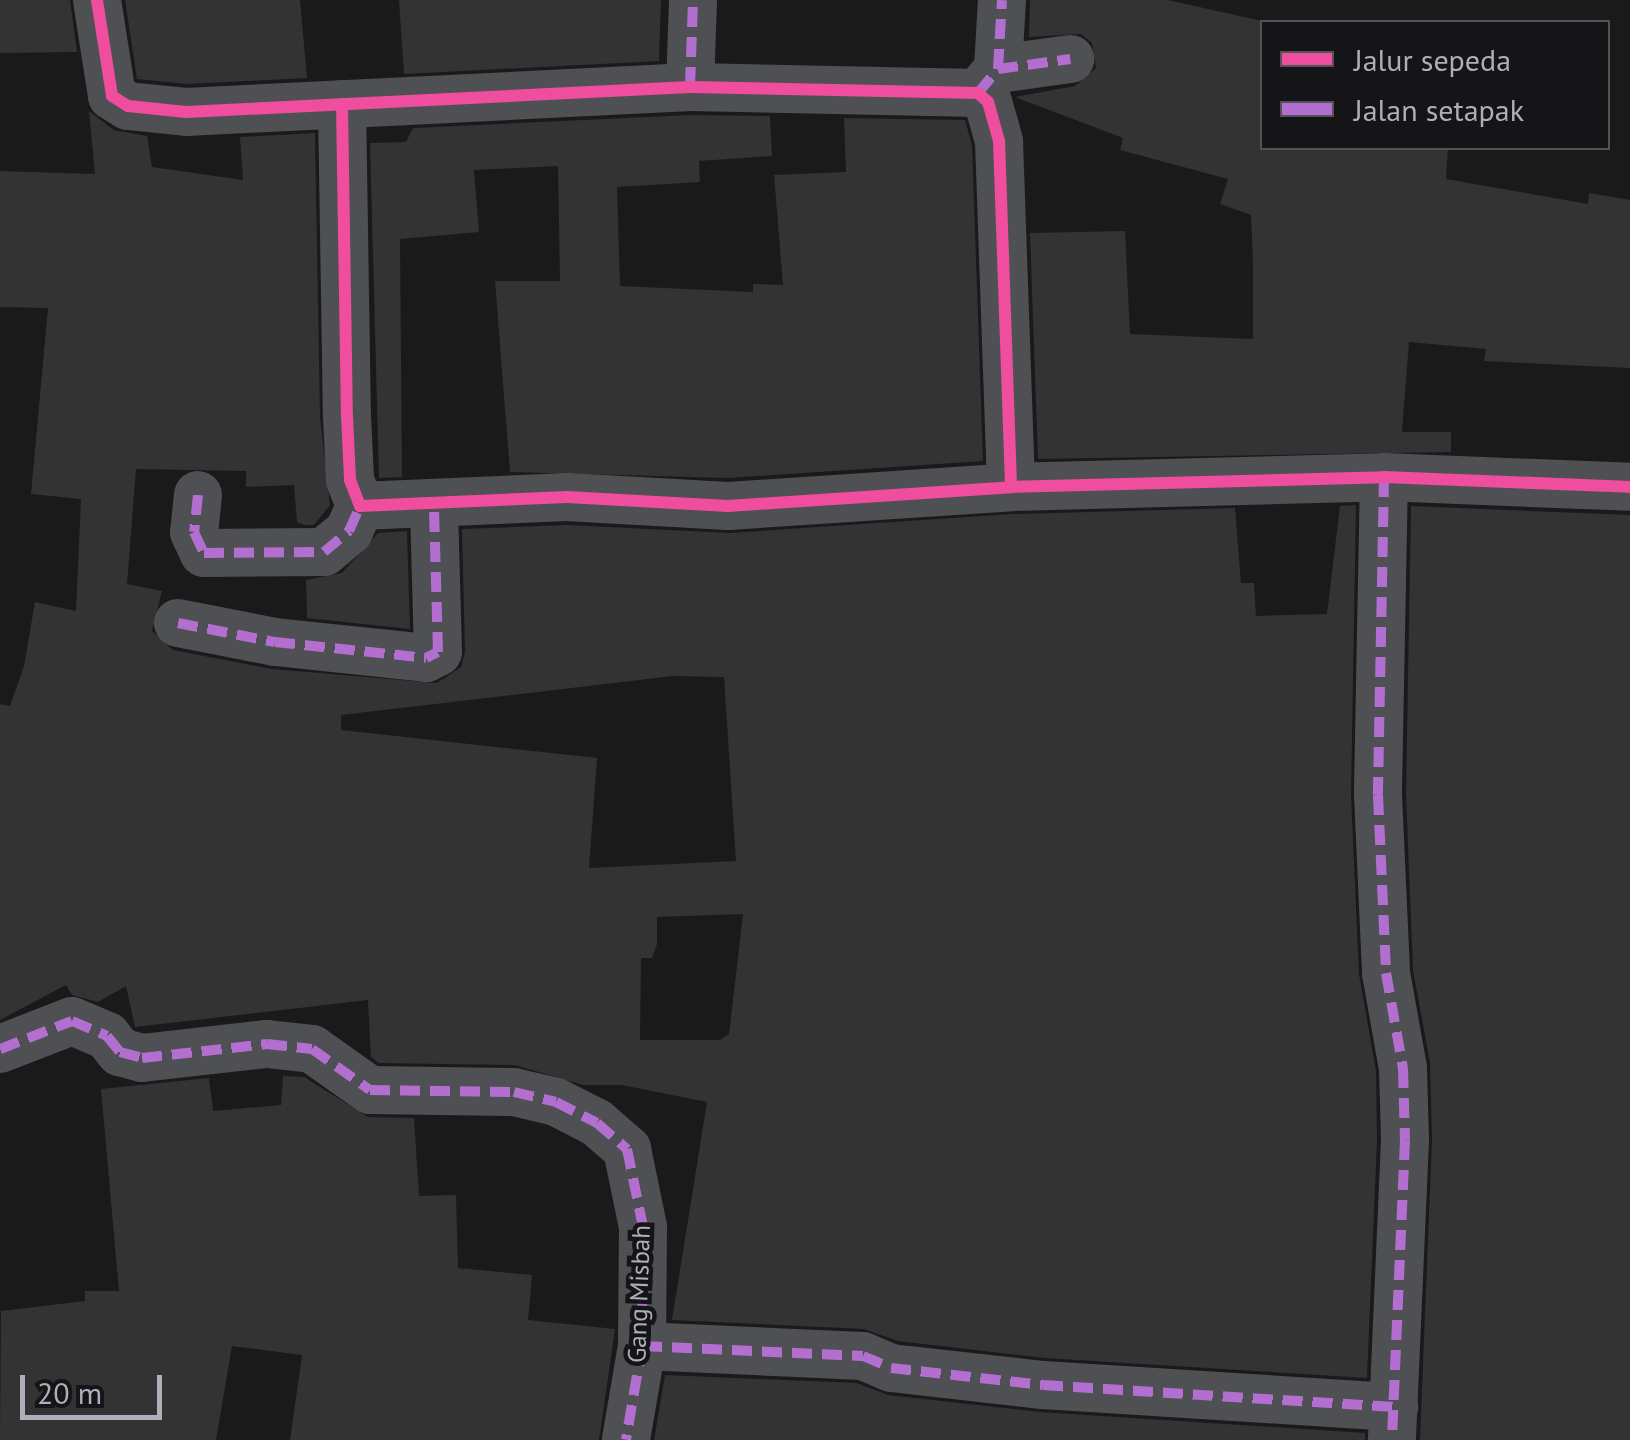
<!DOCTYPE html>
<style>
body{margin:0}
#map{position:relative;width:1630px;height:1440px;overflow:hidden;background:#1a1a1a;font-family:"PT Sans",sans-serif}
div>[style]{position:absolute}
[style*='--x']{left:calc(var(--x)*1px);top:calc(var(--y)*1px);width:calc(var(--w)*1px);rotate:calc(var(--a)*1deg)}
.building>*{inset:0;background:#333334}
.street>*{height:48px;margin:-24px;padding:0 24px;transform-origin:24px;border-radius:24px;background:#4f5053}
.quiet>*{height:10px;margin-top:-5px;transform-origin:0;background:repeating-linear-gradient(90deg,#b36fd0 0 20px,transparent 0 30px)}
.cycleway>*{height:12px;margin:-6px;padding:0 6px;transform-origin:6px;border-radius:6px;background:#ef4d9e}
span{translate:-50% -50%;white-space:nowrap;text-align:center;line-height:1.15;-webkit-text-stroke:9px #151416;paint-order:stroke}
.street-label{font-size:25px;color:#adafba}
.legend{position:absolute;left:1260px;top:20px;width:350px;height:130px;box-sizing:border-box;background:#151416;border:2px solid #525258;margin:0;padding:12px 18px;list-style:none;font-size:30px;color:#adafba}
.legend li{display:flex;align-items:center;gap:20px;height:50px}
.legend b{width:50px;border:2px solid #525258}
.scale{position:absolute;left:20px;top:1375px;width:142px;height:45px;box-sizing:border-box;border:5px solid #adafba;border-top:0;padding-left:12px;font-size:30px;line-height:35px;white-space:nowrap;color:#adafba;-webkit-text-stroke:8px #151416;paint-order:stroke}
</style>
<div id="map">
<div class="building">
<div style="clip-path:polygon(0 0,70px 0,77px 52px,0 53px)"></div>
<div style="clip-path:polygon(125px 0,300px 0,307px 78px,187px 84px,137px 79px)"></div>
<div style="clip-path:polygon(399px 0,661px 0,659px 61px,404px 74px)"></div>
<div style="clip-path:polygon(1030px 0,1168px 0,1262px 21px,1262px 148px,1448px 148px,1446px 179px,1588px 204px,1589px 193px,1630px 200px,1630px 368px,1484px 361px,1486px 349px,1409px 342px,1402px 432px,1451px 432px,1451px 452px,1038px 459px,1030px 233px,1125px 231px,1130px 334px,1253px 339px,1253px 262px,1251px 215px,1220px 204px,1228px 179px,1120px 150px,1123px 138px,1015px 97px,1075px 86px,1096px 68px,1092px 43px,1081px 34px,1029px 37px)"></div>
<div style="clip-path:polygon(evenodd,89px 111px,114px 130px,147px 136px,152px 167px,243px 180px,240px 137px,315px 133px,320px 417px,330px 505px,314px 525px,304px 525px,297px 522px,294px 485px,246px 487px,246px 471px,136px 469px,127px 584px,162px 591px,152px 631px,173px 650px,272px 669px,437px 683px,461px 667px,465px 652px,462px 529px,567px 525px,730px 533px,1012px 514px,1235px 508px,1241px 583px,1254px 583px,1256px 616px,1327px 614px,1340px 506px,1356px 505px,1351px 796px,1359px 974px,1376px 1071px,1377px 1140px,1367px 1378px,1045px 1358px,898px 1341px,864px 1329px,672px 1320px,707px 1102px,622px 1085px,583px 1085px,515px 1065px,379px 1063px,371px 1057px,368px 1000px,135px 1027px,126px 986px,98px 1002px,72px 995px,66px 985px,0 1020px,0 704px,10px 706px,24px 666px,35px 602px,76px 611px,81px 499px,31px 494px,48px 308px,0 307px,0 171px,95px 174px,89px 111px,673px 676px,724px 677px,736px 861px,589px 868px,597px 758px,341px 730px,341px 715px,673px 676px,89px 111px,743px 914px,729px 1034px,720px 1040px,640px 1040px,641px 958px,652px 958px,657px 944px,657px 917px,743px 914px)"></div>
<div style="clip-path:polygon(690px 115px,770px 116px,772px 156px,699px 161px,700px 182px,617px 187px,620px 286px,753px 292px,753px 284px,783px 285px,774px 175px,846px 172px,844px 118px,965px 120px,972px 145px,983px 461px,728px 478px,510px 472px,495px 281px,560px 281px,558px 166px,474px 170px,479px 232px,400px 239px,402px 477px,379px 478px,370px 143px,406px 142px,413px 128px)"></div>
<div style="clip-path:polygon(1411px 506px,1630px 515px,1630px 1440px,1420px 1440px,1432px 1139px,1430px 1063px,1413px 970px,1406px 795px)"></div>
<div style="clip-path:polygon(407px 531px,410px 629px,307px 618px,306px 580px,342px 573px,378px 533px)"></div>
<div style="clip-path:polygon(283px 1076px,304px 1077px,368px 1117px,414px 1118px,419px 1196px,456px 1195px,458px 1268px,532px 1275px,528px 1320px,615px 1329px,599px 1440px,290px 1440px,302px 1355px,232px 1346px,216px 1440px,0 1440px,1px 1311px,85px 1301px,85px 1291px,119px 1291px,101px 1089px,209px 1078px,213px 1111px,281px 1105px)"></div>
<div style="clip-path:polygon(665px 1375px,857px 1383px,888px 1395px,1040px 1412px,1365px 1433px,1365px 1440px,654px 1440px)"></div>
</div>
<div class="street">
<div style="--x:97;--y:0;--w:97;--a:81.1"></div>
<div style="--x:112;--y:96;--w:19;--a:32"></div>
<div style="--x:128;--y:106;--w:58;--a:5.9"></div>
<div style="--x:186;--y:112;--w:505;--a:-2.84"></div>
<div style="--x:690;--y:87;--w:288;--a:1.2"></div>
<div style="--x:978;--y:93;--w:13;--a:42"></div>
<div style="--x:988;--y:102;--w:41;--a:74.2"></div>
<div style="--x:999;--y:141;--w:346;--a:88"></div>
<div style="--x:998;--y:69;--w:69;--a:-86.7"></div>
<div style="--x:690;--y:87;--w:87;--a:-88"></div>
<div style="--x:978;--y:93;--w:31;--a:-50"></div>
<div style="--x:998;--y:69;--w:73;--a:-7.9"></div>
<div style="--x:342;--y:104;--w:312;--a:89.1"></div>
<div style="--x:347;--y:416;--w:64;--a:87.3"></div>
<div style="--x:350;--y:480;--w:28;--a:69"></div>
<div style="--x:360;--y:506;--w:207;--a:-2.5"></div>
<div style="--x:567;--y:497;--w:161;--a:3.2"></div>
<div style="--x:728;--y:506;--w:284;--a:-3.8"></div>
<div style="--x:1011;--y:487;--w:373;--a:-1.5"></div>
<div style="--x:1384;--y:477;--w:246;--a:2.3"></div>
<div style="--x:1384;--y:477;--w:318;--a:91.1"></div>
<div style="--x:1378;--y:795;--w:178;--a:87.4"></div>
<div style="--x:1386;--y:973;--w:97;--a:79.9"></div>
<div style="--x:1403;--y:1068;--w:72;--a:88.4"></div>
<div style="--x:1405;--y:1140;--w:300;--a:92.5"></div>
<div style="--x:198;--y:495;--w:37;--a:96"></div>
<div style="--x:194;--y:532;--w:23;--a:65"></div>
<div style="--x:204;--y:553;--w:120;--a:-0.5"></div>
<div style="--x:324;--y:552;--w:33;--a:-40"></div>
<div style="--x:349;--y:531;--w:27;--a:-66"></div>
<div style="--x:178;--y:623;--w:99;--a:11.1"></div>
<div style="--x:275;--y:642;--w:152;--a:6"></div>
<div style="--x:426;--y:658;--w:13;--a:-27"></div>
<div style="--x:438;--y:652;--w:147;--a:-91.6"></div>
<div style="--x:0;--y:1049;--w:77;--a:-21.3"></div>
<div style="--x:72;--y:1021;--w:38;--a:23"></div>
<div style="--x:107;--y:1036;--w:21;--a:51"></div>
<div style="--x:120;--y:1052;--w:23;--a:15"></div>
<div style="--x:142;--y:1058;--w:126;--a:-6.4"></div>
<div style="--x:267;--y:1044;--w:45;--a:6.3"></div>
<div style="--x:312;--y:1049;--w:71;--a:35.3"></div>
<div style="--x:370;--y:1090;--w:144;--a:0.8"></div>
<div style="--x:514;--y:1092;--w:43;--a:13.4"></div>
<div style="--x:556;--y:1102;--w:46;--a:27.1"></div>
<div style="--x:597;--y:1123;--w:40;--a:41"></div>
<div style="--x:627;--y:1149;--w:80;--a:78.4"></div>
<div style="--x:643;--y:1227;--w:119;--a:90.5"></div>
<div style="--x:642;--y:1346;--w:95;--a:99.7"></div>
<div style="--x:642;--y:1346;--w:221;--a:2.6"></div>
<div style="--x:863;--y:1356;--w:30;--a:23"></div>
<div style="--x:891;--y:1368;--w:153;--a:6.4"></div>
<div style="--x:1043;--y:1385;--w:352;--a:3.6"></div>
</div>
<div class="quiet">
<div style="--x:998;--y:69;--w:69;--a:-86.7"></div>
<div style="--x:690;--y:87;--w:87;--a:-88"></div>
<div style="--x:978;--y:93;--w:31;--a:-50"></div>
<div style="--x:998;--y:69;--w:73;--a:-7.9"></div>
<div style="--x:1384;--y:477;--w:318;--a:91.1"></div>
<div style="--x:1378;--y:795;--w:178;--a:87.4"></div>
<div style="--x:1386;--y:973;--w:97;--a:79.9"></div>
<div style="--x:1403;--y:1068;--w:72;--a:88.4"></div>
<div style="--x:1405;--y:1140;--w:300;--a:92.5"></div>
<div style="--x:198;--y:495;--w:37;--a:96"></div>
<div style="--x:194;--y:532;--w:23;--a:65"></div>
<div style="--x:204;--y:553;--w:120;--a:-0.5"></div>
<div style="--x:324;--y:552;--w:33;--a:-40"></div>
<div style="--x:349;--y:531;--w:27;--a:-66"></div>
<div style="--x:178;--y:623;--w:99;--a:11.1"></div>
<div style="--x:275;--y:642;--w:152;--a:6"></div>
<div style="--x:426;--y:658;--w:13;--a:-27"></div>
<div style="--x:438;--y:652;--w:147;--a:-91.6"></div>
<div style="--x:0;--y:1049;--w:77;--a:-21.3"></div>
<div style="--x:72;--y:1021;--w:38;--a:23"></div>
<div style="--x:107;--y:1036;--w:21;--a:51"></div>
<div style="--x:120;--y:1052;--w:23;--a:15"></div>
<div style="--x:142;--y:1058;--w:126;--a:-6.4"></div>
<div style="--x:267;--y:1044;--w:45;--a:6.3"></div>
<div style="--x:312;--y:1049;--w:71;--a:35.3"></div>
<div style="--x:370;--y:1090;--w:144;--a:0.8"></div>
<div style="--x:514;--y:1092;--w:43;--a:13.4"></div>
<div style="--x:556;--y:1102;--w:46;--a:27.1"></div>
<div style="--x:597;--y:1123;--w:40;--a:41"></div>
<div style="--x:627;--y:1149;--w:80;--a:78.4"></div>
<div style="--x:643;--y:1227;--w:119;--a:90.5"></div>
<div style="--x:642;--y:1346;--w:95;--a:99.7"></div>
<div style="--x:642;--y:1346;--w:221;--a:2.6"></div>
<div style="--x:863;--y:1356;--w:30;--a:23"></div>
<div style="--x:891;--y:1368;--w:153;--a:6.4"></div>
<div style="--x:1043;--y:1385;--w:352;--a:3.6"></div>
</div>
<div class="cycleway">
<div style="--x:97;--y:0;--w:97;--a:81.1"></div>
<div style="--x:112;--y:96;--w:19;--a:32"></div>
<div style="--x:128;--y:106;--w:58;--a:5.9"></div>
<div style="--x:186;--y:112;--w:505;--a:-2.84"></div>
<div style="--x:690;--y:87;--w:288;--a:1.2"></div>
<div style="--x:978;--y:93;--w:13;--a:42"></div>
<div style="--x:988;--y:102;--w:41;--a:74.2"></div>
<div style="--x:999;--y:141;--w:346;--a:88"></div>
<div style="--x:342;--y:104;--w:312;--a:89.1"></div>
<div style="--x:347;--y:416;--w:64;--a:87.3"></div>
<div style="--x:350;--y:480;--w:28;--a:69"></div>
<div style="--x:360;--y:506;--w:207;--a:-2.5"></div>
<div style="--x:567;--y:497;--w:161;--a:3.2"></div>
<div style="--x:728;--y:506;--w:284;--a:-3.8"></div>
<div style="--x:1011;--y:487;--w:373;--a:-1.5"></div>
<div style="--x:1384;--y:477;--w:246;--a:2.3"></div>
</div>
<div class="street-label">
<span style="left:639px;top:1294px;rotate:-88deg">Gang Misbah</span>
</div>
<ul class="legend">
<li><b style="height:12px;background:#ef4d9e"></b>Jalur sepeda</li>
<li><b style="height:12px;background:#b36fd0"></b>Jalan setapak</li>
</ul>
<div class="scale">20 m</div>
</div>
